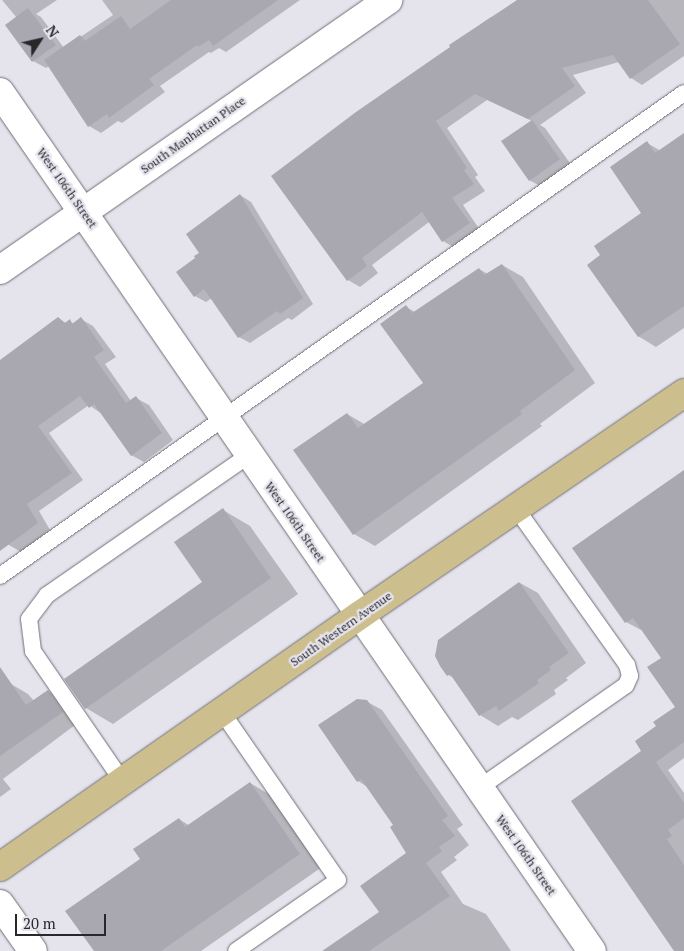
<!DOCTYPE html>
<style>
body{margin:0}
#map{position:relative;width:684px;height:951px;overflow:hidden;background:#e5e4ed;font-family:"PT Serif",serif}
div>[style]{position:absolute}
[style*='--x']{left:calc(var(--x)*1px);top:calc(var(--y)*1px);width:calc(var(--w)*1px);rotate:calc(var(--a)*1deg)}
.shadow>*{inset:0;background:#0003}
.building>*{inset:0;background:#a9a8b0}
.roads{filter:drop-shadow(0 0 1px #6f6f77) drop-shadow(0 0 1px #6f6f77)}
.service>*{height:16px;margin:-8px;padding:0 8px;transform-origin:8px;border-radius:8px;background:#fff}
.minor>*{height:28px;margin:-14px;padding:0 14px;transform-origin:14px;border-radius:14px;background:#fff}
.primary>*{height:28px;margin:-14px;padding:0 14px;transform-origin:14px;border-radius:14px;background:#cdbe8e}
span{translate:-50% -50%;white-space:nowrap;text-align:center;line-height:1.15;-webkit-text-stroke:4.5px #e5e4ed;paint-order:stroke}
.street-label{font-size:12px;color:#28282b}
.north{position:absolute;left:15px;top:15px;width:50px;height:50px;-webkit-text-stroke:4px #e5e4ed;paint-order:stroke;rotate:55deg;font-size:14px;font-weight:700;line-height:20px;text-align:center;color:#28282b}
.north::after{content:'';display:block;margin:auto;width:18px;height:22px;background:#28282b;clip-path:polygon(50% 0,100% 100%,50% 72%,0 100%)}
.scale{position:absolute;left:15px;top:914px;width:91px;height:22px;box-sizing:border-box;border:2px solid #28282b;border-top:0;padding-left:6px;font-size:15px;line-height:18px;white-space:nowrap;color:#28282b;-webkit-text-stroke:4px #e5e4ed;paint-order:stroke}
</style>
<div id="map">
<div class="shadow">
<div style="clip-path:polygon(2px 0,57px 0,36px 14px,41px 17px,64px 48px,113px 15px,102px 0,300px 0,226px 52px,219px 48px,211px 53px,209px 52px,160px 86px,165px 92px,122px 123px,118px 121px,101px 133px,89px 126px,49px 66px,46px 68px,33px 61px,17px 18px)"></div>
<div style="clip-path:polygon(522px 0,684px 0,684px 56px,642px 85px,631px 78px,619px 62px,573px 75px,586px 93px,540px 125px,545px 128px,572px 166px,542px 187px,529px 180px,532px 121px,487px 100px,447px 128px,478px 175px,475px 177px,485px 191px,463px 205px,480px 230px,455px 248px,443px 241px,429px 222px,372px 265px,378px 273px,360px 287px,348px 280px,452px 47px,451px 45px,491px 17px,493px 19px)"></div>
<div style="clip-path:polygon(684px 134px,684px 284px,673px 291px,684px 306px,684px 328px,656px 347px,638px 336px,602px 256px,643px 213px,647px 143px,661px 151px)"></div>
<div style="clip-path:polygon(240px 195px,251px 202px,313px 304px,292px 320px,288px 318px,250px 343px,239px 337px,212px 298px,206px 302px,195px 296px,197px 258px)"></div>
<div style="clip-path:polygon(502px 265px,523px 277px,595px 383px,540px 424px,542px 426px,375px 546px,354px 534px,347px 414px,366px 425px,424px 383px,406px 307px,415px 312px,479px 269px,488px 274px)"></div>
<div style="clip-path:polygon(58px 319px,66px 323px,70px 321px,74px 324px,81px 319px,93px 326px,116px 357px,105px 364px,131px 401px,136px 398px,149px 405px,173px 440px,144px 462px,131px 455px,102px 414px,89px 405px,49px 433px,83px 480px,39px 511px,50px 530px,21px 552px,9px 545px,3px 537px,0 539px,0 364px)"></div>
<div style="clip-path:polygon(684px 472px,684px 758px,668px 770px,684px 793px,684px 951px,678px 951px,643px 751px,658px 726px,676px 707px,670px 653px,643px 631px,626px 622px)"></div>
<div style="clip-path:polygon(223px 510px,250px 526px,298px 594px,113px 724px,86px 708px,204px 582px)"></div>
<div style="clip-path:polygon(520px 583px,538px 593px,586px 663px,566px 678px,568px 680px,554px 690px,556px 694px,518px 720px,512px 717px,498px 726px,480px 715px,454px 678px,448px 675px)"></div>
<div style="clip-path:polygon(11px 684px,28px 694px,34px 701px,48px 691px,65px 702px,79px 722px,3px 779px,11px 789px,0 797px,0 691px)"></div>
<div style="clip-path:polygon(366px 701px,382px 710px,463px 825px,457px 829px,469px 845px,454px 857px,457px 860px,441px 872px,463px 904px,486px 914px,511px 951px,324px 951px,380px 912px,407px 853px,395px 825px,369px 788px,358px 781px)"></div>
<div style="clip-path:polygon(250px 783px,272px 796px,322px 867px,201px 951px,95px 951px,142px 859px,179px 819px,190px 826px)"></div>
</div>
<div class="building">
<div style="clip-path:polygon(171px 0,278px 0,213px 46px,209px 40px,198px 47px,197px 45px,149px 79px,154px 85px,109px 118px,107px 114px,88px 127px,44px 60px,80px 35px,85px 41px,121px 16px,130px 29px)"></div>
<div style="clip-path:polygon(517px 0,648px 0,680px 44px,630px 79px,613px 55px,562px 68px,575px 86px,528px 119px,475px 94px,436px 121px,467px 168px,464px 170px,474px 184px,452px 198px,470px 223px,442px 242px,422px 212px,362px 258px,367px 266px,347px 281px,271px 176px,356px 112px,450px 47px,449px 45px)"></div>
<div style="clip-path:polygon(28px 8px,56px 45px,32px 62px,5px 25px)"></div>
<div style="clip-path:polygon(532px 120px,560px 159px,529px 181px,501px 141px)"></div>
<div style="clip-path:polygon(684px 133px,684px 306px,638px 337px,587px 265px,600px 255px,594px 246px,641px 213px,610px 167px,647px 141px,655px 153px)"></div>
<div style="clip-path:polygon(240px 194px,303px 298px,280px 314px,277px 311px,238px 338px,204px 289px,194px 297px,176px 272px,195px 258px,194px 256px,199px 253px,186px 234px)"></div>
<div style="clip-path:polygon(502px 264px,575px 370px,520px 411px,522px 414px,353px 535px,293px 450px,347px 413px,358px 428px,423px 383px,380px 324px,406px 305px,412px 313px,479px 268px,484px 275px)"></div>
<div style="clip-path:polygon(58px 317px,65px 323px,70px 319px,72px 324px,81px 317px,104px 350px,94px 357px,126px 403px,136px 396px,162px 433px,131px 456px,94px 404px,89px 408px,80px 396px,38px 426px,72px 473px,27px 504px,38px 523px,0 551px,0 360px)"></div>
<div style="clip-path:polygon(684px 470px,684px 742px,656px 762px,684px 803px,684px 818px,668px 830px,672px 836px,667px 839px,684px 865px,684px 951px,674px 951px,571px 801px,641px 751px,635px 741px,656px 726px,653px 722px,675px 707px,647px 667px,661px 658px,633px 618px,625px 623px,572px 548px)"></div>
<div style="clip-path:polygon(223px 508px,271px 578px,85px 709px,64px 679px,202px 582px,174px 542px)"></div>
<div style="clip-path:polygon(519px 582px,569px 653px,549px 667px,551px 670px,537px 680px,539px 683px,499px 711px,496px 706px,479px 716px,450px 674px,447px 676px,440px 666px,435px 656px,438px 640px)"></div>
<div style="clip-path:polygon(0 667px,26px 705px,48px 690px,63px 712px,0 756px)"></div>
<div style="clip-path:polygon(357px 699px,367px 700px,448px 816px,442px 820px,455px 836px,439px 847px,442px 851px,426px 863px,450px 896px,369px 951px,322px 951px,379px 912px,360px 886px,406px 853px,390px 827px,393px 825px,361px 779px,357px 782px,318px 725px)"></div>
<div style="clip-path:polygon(250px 782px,300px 854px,161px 951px,94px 951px,65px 911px,140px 859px,133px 849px,179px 818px,185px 827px)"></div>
</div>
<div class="roads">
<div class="service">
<div style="--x:0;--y:576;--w:837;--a:-35.23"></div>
<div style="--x:222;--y:712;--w:204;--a:55.4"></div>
<div style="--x:338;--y:880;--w:124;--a:145.2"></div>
<div style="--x:123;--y:782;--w:159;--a:-124.5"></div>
<div style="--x:33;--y:651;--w:32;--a:-97"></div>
<div style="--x:29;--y:619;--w:30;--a:-53"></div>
<div style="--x:47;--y:595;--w:246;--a:-34.7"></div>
<div style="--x:479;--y:788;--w:179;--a:-35"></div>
<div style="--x:626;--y:685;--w:10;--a:-66"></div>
<div style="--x:630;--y:676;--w:11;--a:-105"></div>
<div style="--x:627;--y:665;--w:192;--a:-125.3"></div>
</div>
<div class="minor">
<div style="--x:0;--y:92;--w:1043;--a:55.43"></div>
<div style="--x:0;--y:270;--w:473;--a:-34.8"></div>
<div style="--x:0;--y:904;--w:57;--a:54.9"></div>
</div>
<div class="primary">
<div style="--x:0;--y:867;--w:439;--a:-35"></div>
<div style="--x:360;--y:615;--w:393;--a:-34.4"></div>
</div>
</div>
<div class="street-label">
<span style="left:193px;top:135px;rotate:-35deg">South Manhattan Place</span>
<span style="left:67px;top:188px;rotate:55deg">West 106th Street</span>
<span style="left:295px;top:522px;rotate:55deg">West 106th Street</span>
<span style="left:341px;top:629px;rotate:-35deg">South Western Avenue</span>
<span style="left:526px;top:855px;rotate:55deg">West 106th Street</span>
</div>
<div class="north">N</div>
<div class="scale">20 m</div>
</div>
